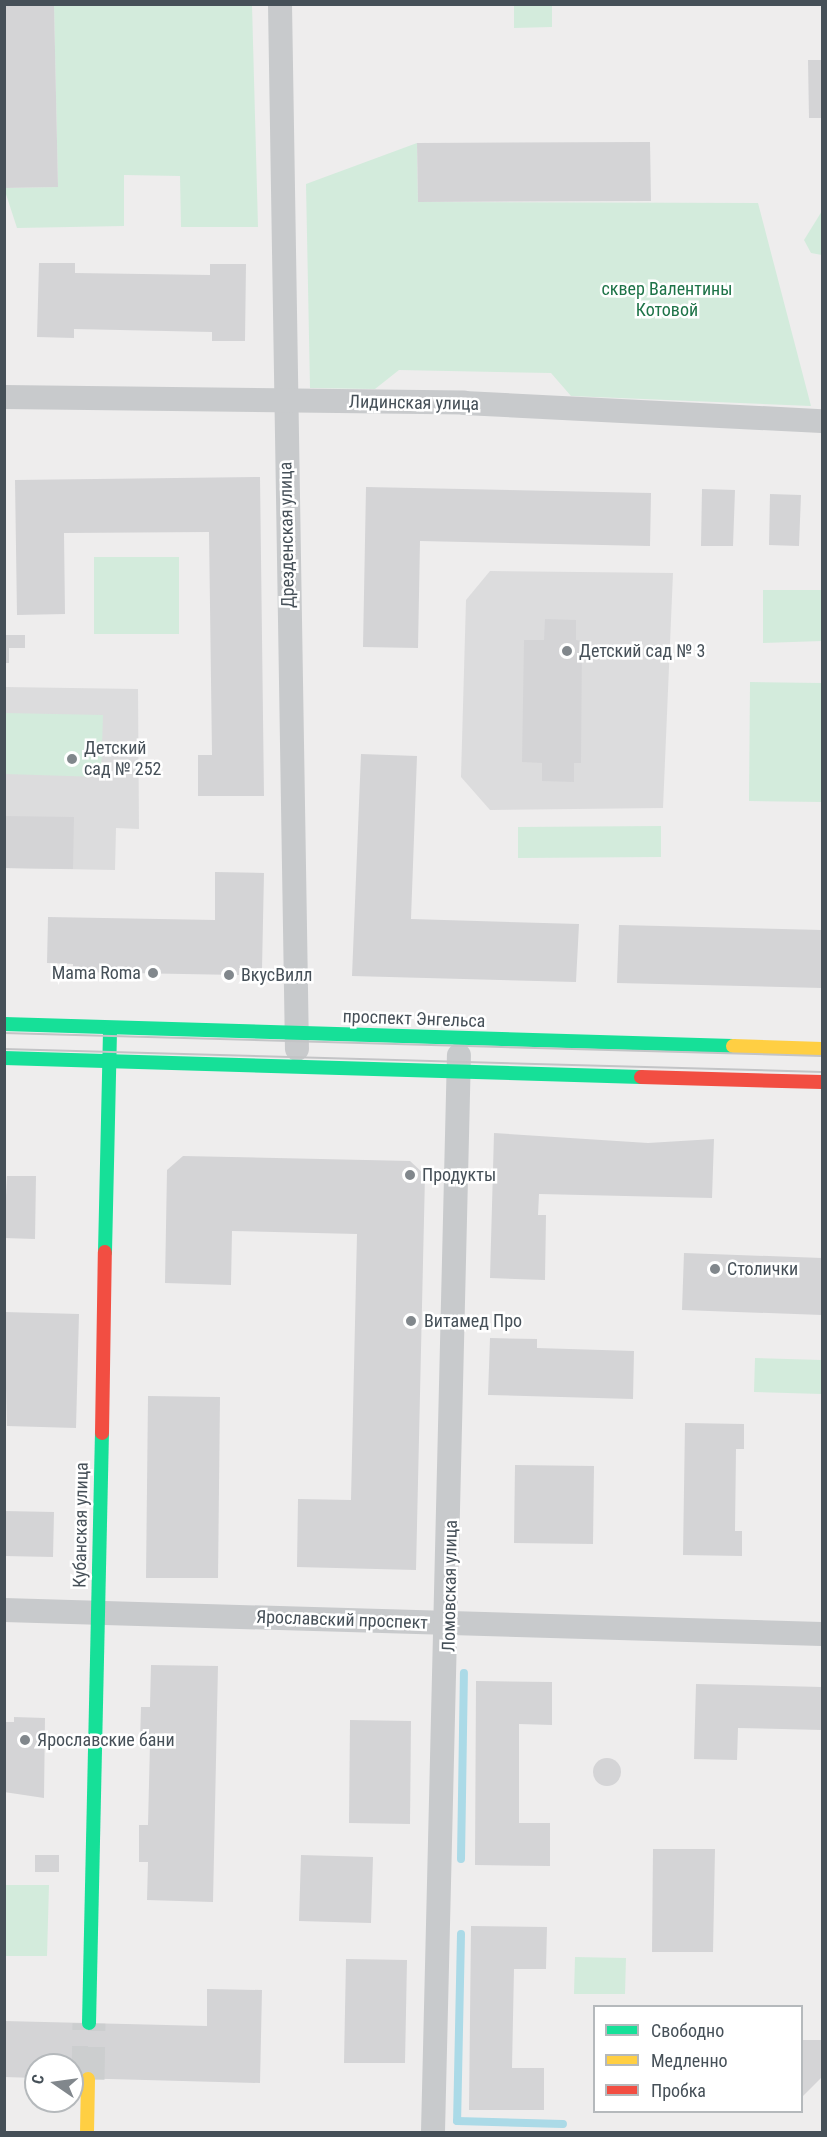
<!DOCTYPE html>
<meta charset="utf-8">
<style>
body{margin:0}
#map{position:relative;width:827px;height:2137px;overflow:hidden;background:#eeeded;font-family:"Roboto Condensed",sans-serif}
div>[style]{position:absolute}
[style*='--x']{left:calc(var(--x)*1px);top:calc(var(--y)*1px);width:calc(var(--w)*1px);rotate:calc(var(--a)*1deg)}
.education>*{inset:0;background:#dcdcdd}
.green>*{inset:0;background:#d3ebdc}
.stream>*{height:8px;margin:-4px;padding:0 4px;transform-origin:4px;border-radius:4px;background:#abdae7}
.building>*{inset:0;background:#d4d4d6}
.round{border-radius:50%}
.secondary-tunnel>*{height:33px;margin-top:-16.5px;transform-origin:0;background:repeating-linear-gradient(90deg,#cccecf 0 33px,transparent 0 49px)}
.street>*{height:24px;margin:-12px;padding:0 12px;transform-origin:12px;border-radius:12px;background:#c8cacc}
.fast>*{height:14px;margin:-7px;padding:0 7px;transform-origin:7px;border-radius:7px;background:#16e098}
.slow>*{height:14px;margin:-7px;padding:0 7px;transform-origin:7px;border-radius:7px;background:#ffcf43}
.jam>*{height:14px;margin:-7px;padding:0 7px;transform-origin:7px;border-radius:7px;background:#f24e42}
.tram>*{height:1.5px;margin:-0.75px;padding:0 0.75px;transform-origin:0.75px;border-radius:0.75px;background:#c3c4c6}
.dots>*{width:16px;height:16px;translate:-50% -50%;box-sizing:border-box;border:3px solid #fff;border-radius:50%}
span{translate:-50% -50%;white-space:nowrap;text-align:center;line-height:1.15;-webkit-text-stroke:5px #fff;paint-order:stroke}
.park-label{font-size:18px;color:#1e7348}
.street-label{font-size:18px;color:#465058}
.poi-label{font-size:18px;color:#465058}
.left{translate:0 -50%;text-align:left}
.right{translate:-100% -50%;text-align:right}
.frame{position:absolute;inset:0;border:6px solid #465058;pointer-events:none}
.legend{position:absolute;left:593px;top:2005px;width:210px;height:108px;box-sizing:border-box;background:#fff;border:2px solid #b5b9bc;margin:0;padding:8px 10px;list-style:none;font-size:18px;color:#465058}
.legend li{display:flex;align-items:center;gap:12px;height:30px}
.legend b{width:30px;border:2px solid #b5b9bc}
.north{position:absolute;left:24px;top:2053px;width:60px;height:60px;box-sizing:border-box;background:#fff;border:2px solid #b5b9bc;border-radius:50%;rotate:283deg;font-size:16px;font-weight:700;line-height:24px;text-align:center;color:#465058}
.north::after{content:'';display:block;margin:auto;width:21px;height:27px;background:#81878c;clip-path:polygon(50% 0,100% 100%,50% 72%,0 100%)}
</style>
<div id="map">
<div class="education">
<div style="clip-path:polygon(490px 571px,673px 573px,663px 808px,490px 810px,461px 777px,466px 600px)"></div>
<div style="clip-path:polygon(5px 687px,138px 689px,139px 829px,116px 828px,115px 870px,5px 868px)"></div>
</div>
<div class="green">
<div style="clip-path:polygon(54px 5px,252px 5px,258px 227px,181px 227px,180px 176px,124px 175px,124px 226px,17px 228px,4px 188px,58px 187px)"></div>
<div style="clip-path:polygon(514px 5px,552px 5px,552px 27px,514px 28px)"></div>
<div style="clip-path:polygon(417px 143px,418px 202px,758px 203px,811px 406px,571px 396px,551px 373px,399px 370px,375px 389px,310px 388px,306px 184px)"></div>
<div style="clip-path:polygon(822px 211px,822px 255px,811px 253px,804px 240px)"></div>
<div style="clip-path:polygon(94px 557px,179px 557px,179px 634px,94px 634px)"></div>
<div style="clip-path:polygon(763px 590px,822px 590px,822px 641px,763px 643px)"></div>
<div style="clip-path:polygon(750px 682px,822px 683px,822px 802px,749px 801px)"></div>
<div style="clip-path:polygon(5px 713px,103px 715px,101px 777px,5px 774px)"></div>
<div style="clip-path:polygon(661px 826px,661px 857px,518px 858px,518px 827px)"></div>
<div style="clip-path:polygon(755px 1358px,822px 1360px,822px 1394px,754px 1392px)"></div>
<div style="clip-path:polygon(5px 1885px,49px 1885px,47px 1956px,5px 1956px)"></div>
<div style="clip-path:polygon(575px 1957px,626px 1958px,625px 1994px,574px 1994px)"></div>
</div>
<div class="stream">
<div style="--x:461;--y:1859;--w:186;--a:-89.1"></div>
<div style="--x:461;--y:1934;--w:187;--a:91.2"></div>
<div style="--x:457;--y:2121;--w:106;--a:1.6"></div>
</div>
<div class="building">
<div style="clip-path:polygon(4px 4px,54px 4px,58px 187px,4px 188px)"></div>
<div style="clip-path:polygon(808px 60px,822px 60px,822px 118px,809px 118px)"></div>
<div style="clip-path:polygon(650px 142px,651px 201px,418px 202px,417px 143px)"></div>
<div style="clip-path:polygon(39px 263px,75px 263px,75px 273px,210px 275px,210px 264px,246px 264px,245px 341px,212px 341px,212px 332px,74px 329px,74px 338px,37px 337px)"></div>
<div style="clip-path:polygon(260px 477px,264px 796px,198px 796px,198px 755px,212px 755px,209px 532px,64px 533px,65px 614px,17px 615px,15px 480px)"></div>
<div style="clip-path:polygon(366px 487px,651px 493px,650px 546px,420px 541px,418px 648px,363px 647px)"></div>
<div style="clip-path:polygon(702px 489px,735px 490px,733px 546px,701px 546px)"></div>
<div style="clip-path:polygon(770px 494px,801px 495px,799px 546px,769px 545px)"></div>
<div style="clip-path:polygon(545px 619px,576px 620px,576px 640px,582px 641px,581px 763px,574px 763px,574px 782px,542px 781px,542px 763px,522px 762px,524px 640px,544px 640px)"></div>
<div style="clip-path:polygon(4px 635px,25px 635px,25px 648px,9px 648px,9px 663px,4px 663px)"></div>
<div style="clip-path:polygon(361px 754px,417px 756px,411px 919px,579px 924px,576px 982px,352px 976px)"></div>
<div style="clip-path:polygon(4px 816px,74px 817px,73px 869px,4px 868px)"></div>
<div style="clip-path:polygon(215px 872px,264px 873px,262px 969px,239px 968px,239px 975px,73px 972px,73px 964px,47px 963px,48px 917px,215px 920px)"></div>
<div style="clip-path:polygon(619px 925px,822px 930px,822px 988px,617px 983px)"></div>
<div style="clip-path:polygon(494px 1133px,648px 1143px,714px 1139px,712px 1198px,539px 1194px,538px 1215px,546px 1215px,545px 1280px,490px 1278px)"></div>
<div style="clip-path:polygon(183px 1156px,410px 1161px,425px 1175px,416px 1570px,297px 1567px,298px 1499px,351px 1500px,357px 1234px,232px 1231px,231px 1285px,165px 1283px,167px 1170px)"></div>
<div style="clip-path:polygon(7px 1176px,36px 1176px,35px 1239px,4px 1238px)"></div>
<div style="clip-path:polygon(684px 1253px,822px 1258px,822px 1315px,682px 1310px)"></div>
<div style="clip-path:polygon(4px 1312px,79px 1314px,76px 1428px,7px 1426px)"></div>
<div style="clip-path:polygon(490px 1338px,537px 1339px,537px 1348px,634px 1351px,633px 1399px,488px 1395px)"></div>
<div style="clip-path:polygon(148px 1396px,220px 1397px,218px 1578px,146px 1578px)"></div>
<div style="clip-path:polygon(685px 1423px,744px 1424px,744px 1449px,736px 1449px,735px 1531px,742px 1531px,742px 1556px,683px 1555px)"></div>
<div style="clip-path:polygon(515px 1465px,594px 1466px,593px 1544px,514px 1543px)"></div>
<div style="clip-path:polygon(4px 1511px,54px 1512px,53px 1557px,4px 1556px)"></div>
<div style="clip-path:polygon(151px 1665px,218px 1666px,213px 1902px,147px 1900px,148px 1862px,139px 1862px,139px 1825px,148px 1825px,150px 1743px,140px 1743px,141px 1707px,150px 1707px)"></div>
<div style="clip-path:polygon(476px 1681px,552px 1682px,552px 1725px,519px 1724px,519px 1823px,550px 1823px,550px 1866px,475px 1865px)"></div>
<div style="clip-path:polygon(696px 1684px,822px 1687px,822px 1730px,738px 1728px,737px 1760px,694px 1759px)"></div>
<div style="clip-path:polygon(14px 1717px,45px 1718px,44px 1798px,4px 1792px,4px 1722px,14px 1722px)"></div>
<div style="clip-path:polygon(350px 1720px,411px 1721px,410px 1824px,349px 1823px)"></div>
<div class="round" style="left:593px;top:1758px;width:28px;height:28px"></div>
<div style="clip-path:polygon(653px 1849px,715px 1849px,713px 1952px,652px 1952px)"></div>
<div style="clip-path:polygon(35px 1855px,59px 1855px,59px 1872px,35px 1872px)"></div>
<div style="clip-path:polygon(301px 1855px,373px 1857px,371px 1923px,299px 1921px)"></div>
<div style="clip-path:polygon(471px 1926px,547px 1927px,546px 1969px,514px 1969px,512px 2068px,544px 2068px,544px 2110px,469px 2110px)"></div>
<div style="clip-path:polygon(346px 1959px,407px 1960px,405px 2063px,344px 2063px)"></div>
<div style="clip-path:polygon(207px 1989px,262px 1990px,260px 2083px,72px 2078px,72px 2065px,36px 2065px,36px 2078px,4px 2077px,4px 2021px,207px 2026px)"></div>
<div style="clip-path:polygon(802px 2040px,822px 2040px,822px 2077px,802px 2097px)"></div>
</div>
<div class="secondary-tunnel">
<div style="--x:88;--y:2079;--w:56;--a:-89"></div>
</div>
<div class="street">
<div style="--x:280;--y:4;--w:1045;--a:89.07"></div>
<div style="--x:4;--y:397;--w:460;--a:0.7"></div>
<div style="--x:464;--y:403;--w:358;--a:2.9"></div>
<div style="--x:4;--y:1610;--w:818;--a:1.68"></div>
<div style="--x:433;--y:2132;--w:1077;--a:-88.62"></div>
</div>
<div class="fast">
<div style="--x:4;--y:1024;--w:729;--a:1.73"></div>
<div style="--x:4;--y:1058;--w:637;--a:1.71"></div>
<div style="--x:105;--y:1252;--w:220;--a:-88.7"></div>
<div style="--x:89;--y:2023;--w:590;--a:-88.74"></div>
</div>
<div class="slow">
<div style="--x:733;--y:1046;--w:89;--a:1.9"></div>
<div style="--x:87;--y:2132;--w:53;--a:-88.9"></div>
</div>
<div class="jam">
<div style="--x:641;--y:1077;--w:181;--a:1.6"></div>
<div style="--x:102;--y:1433;--w:181;--a:-89.1"></div>
</div>
<div class="tram">
<div style="--x:4;--y:1033;--w:818;--a:1.61"></div>
<div style="--x:4;--y:1049;--w:818;--a:1.61"></div>
</div>
<div class="dots">
<div style="left:567px;top:651px;background:#81878c"></div>
<div style="left:72px;top:759px;background:#81878c"></div>
<div style="left:153px;top:973px;background:#81878c"></div>
<div style="left:229px;top:975px;background:#81878c"></div>
<div style="left:410px;top:1175px;background:#81878c"></div>
<div style="left:715px;top:1269px;background:#81878c"></div>
<div style="left:411px;top:1321px;background:#81878c"></div>
<div style="left:25px;top:1740px;background:#81878c"></div>
</div>
<div class="park-label">
<span style="left:667px;top:300px">сквер Валентины<br>Котовой</span>
</div>
<div class="street-label">
<span style="left:414px;top:403px;rotate:1deg">Лидинская улица</span>
<span style="left:287px;top:535px;rotate:-91deg">Дрезденская улица</span>
<span style="left:414px;top:1019px;rotate:2deg">проспект Энгельса</span>
<span style="left:81px;top:1525px;rotate:-89deg">Кубанская улица</span>
<span style="left:450px;top:1586px;rotate:-89deg">Ломовская улица</span>
<span style="left:342px;top:1620px;rotate:2deg">Ярославский проспект</span>
</div>
<div class="poi-label">
<span class="left" style="left:579px;top:651px">Детский сад № 3</span>
<span class="left" style="left:84px;top:759px">Детский<br>сад № 252</span>
<span class="right" style="left:141px;top:973px">Mama Roma</span>
<span class="left" style="left:241px;top:975px">ВкусВилл</span>
<span class="left" style="left:422px;top:1175px">Продукты</span>
<span class="left" style="left:727px;top:1269px">Столички</span>
<span class="left" style="left:424px;top:1321px">Витамед Про</span>
<span class="left" style="left:37px;top:1740px">Ярославские бани</span>
</div>
<div class="frame"></div>
<ul class="legend">
<li><b style="height:8px;background:#16e098"></b>Свободно</li>
<li><b style="height:8px;background:#ffcf43"></b>Медленно</li>
<li><b style="height:8px;background:#f24e42"></b>Пробка</li>
</ul>
<div class="north">С</div>
</div>
